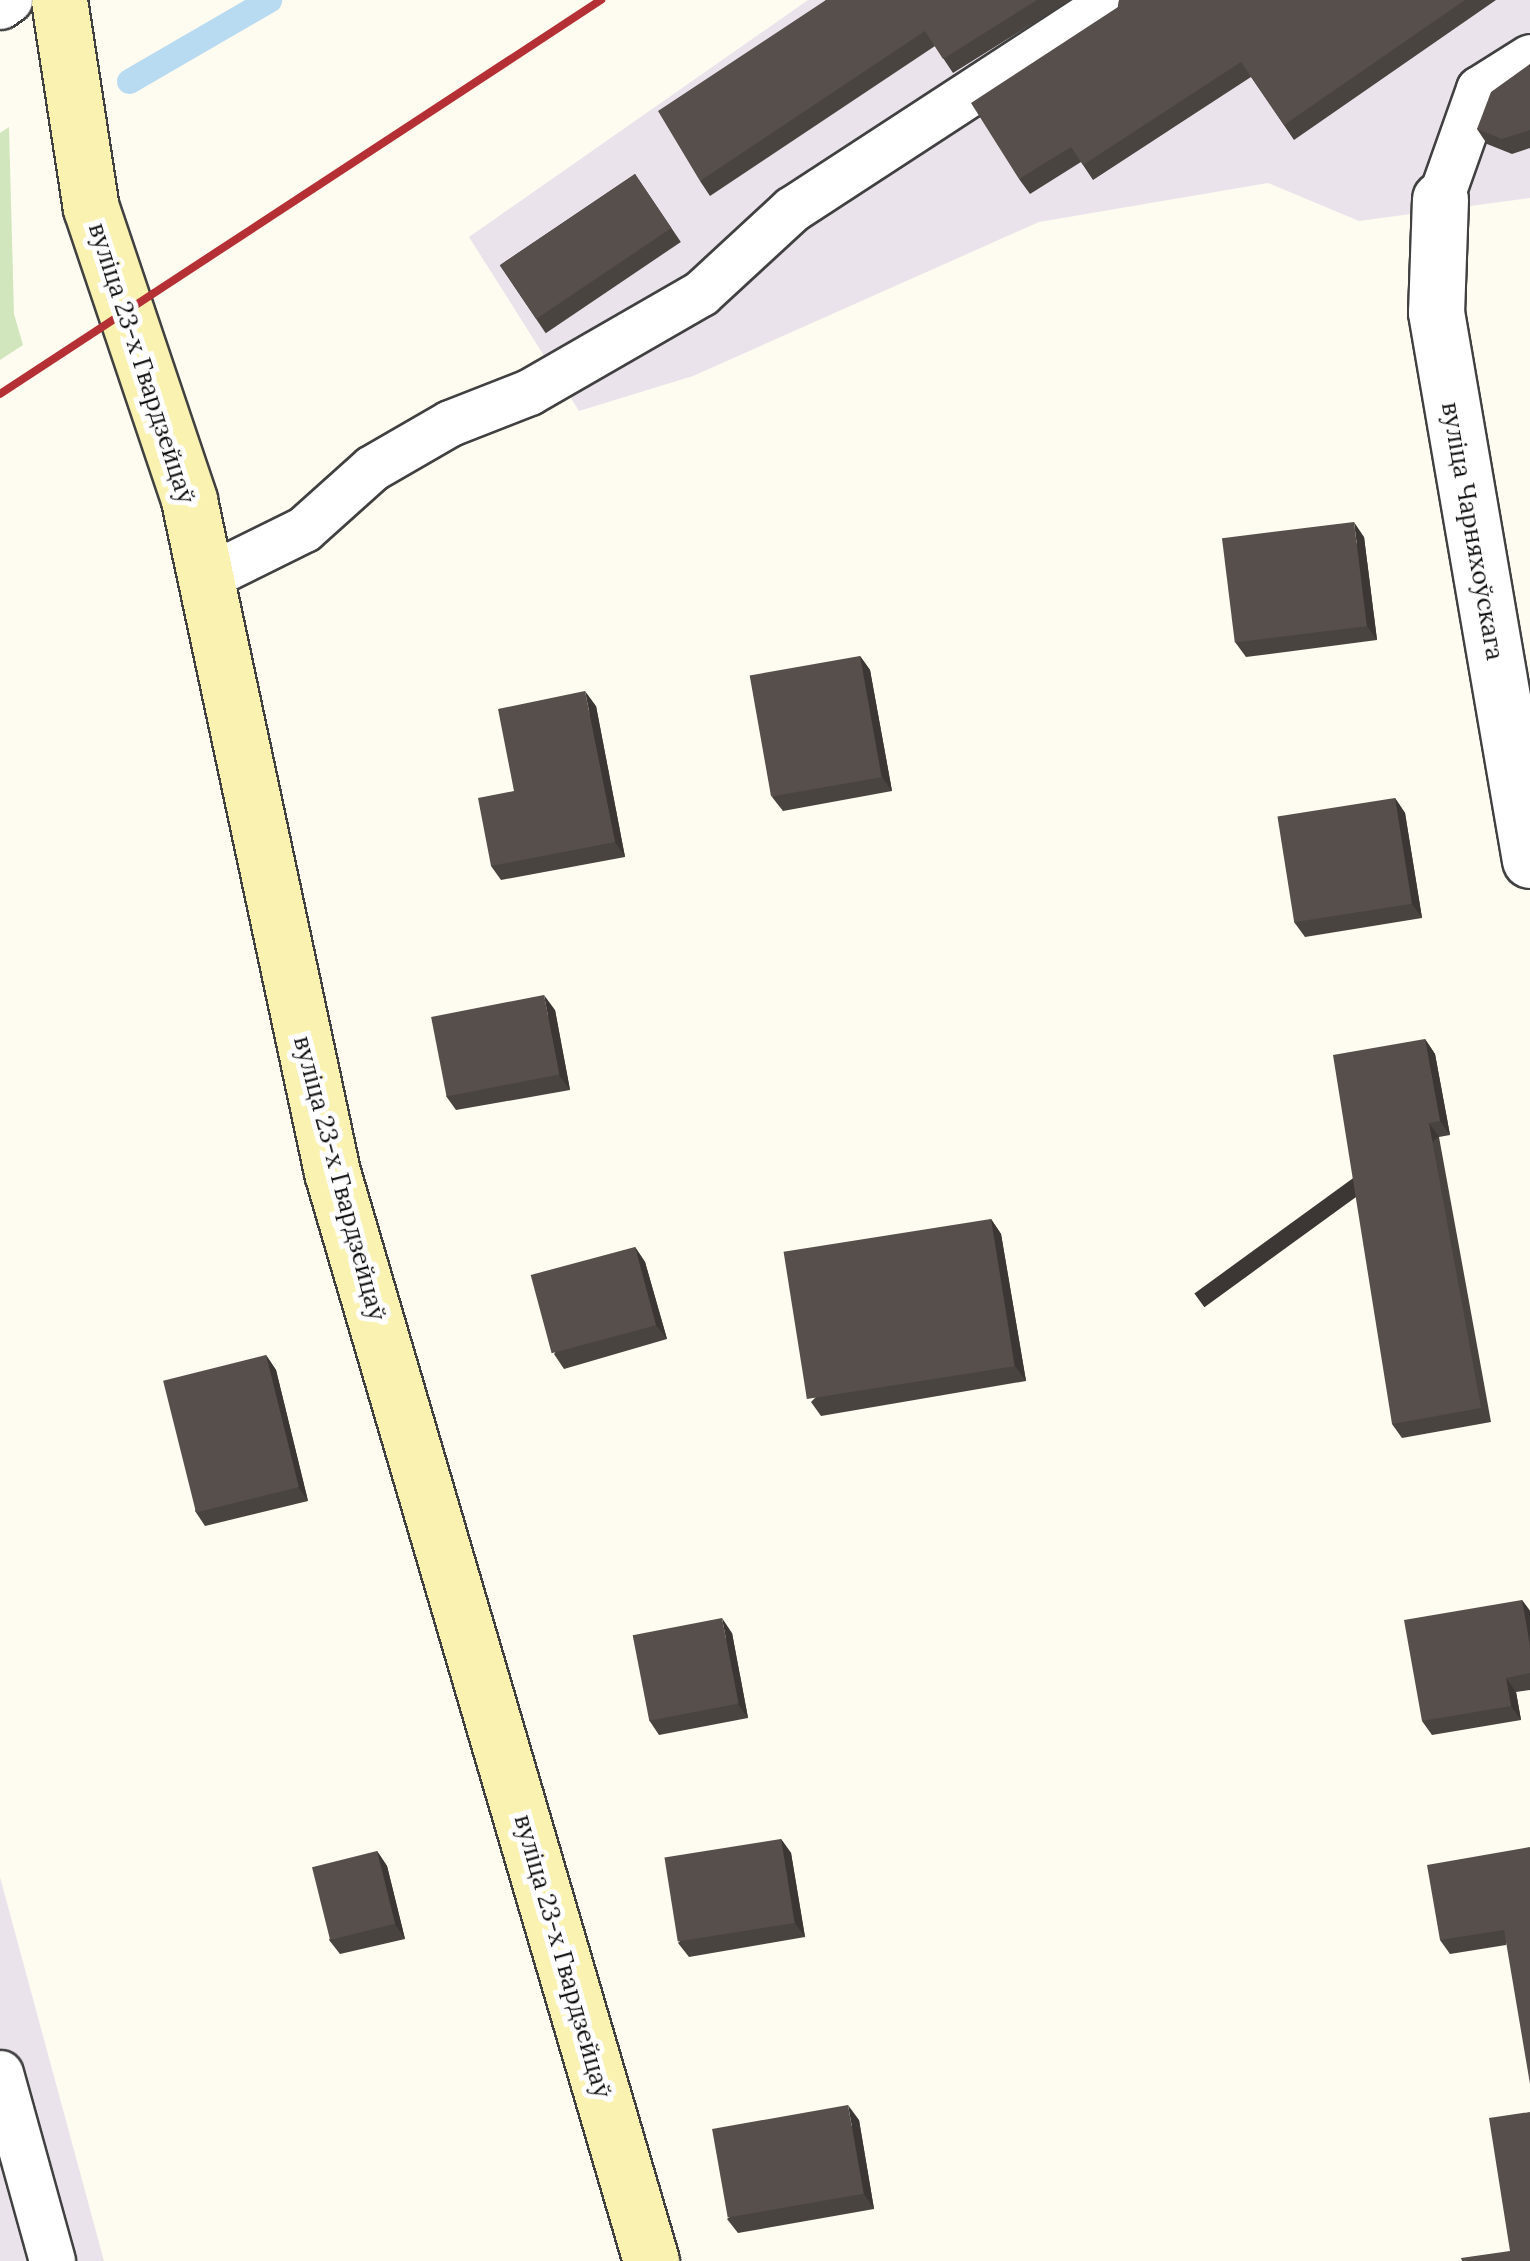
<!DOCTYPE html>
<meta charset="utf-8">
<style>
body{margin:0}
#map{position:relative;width:1530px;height:2261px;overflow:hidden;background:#fefbf0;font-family:Lora,serif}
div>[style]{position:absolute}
.industrial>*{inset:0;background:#ebe3ec}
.green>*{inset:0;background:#d1e6bc}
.stream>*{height:25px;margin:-12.5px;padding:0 12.5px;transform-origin:12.5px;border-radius:12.5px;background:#b8dbf2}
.roads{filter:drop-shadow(2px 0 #414141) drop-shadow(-2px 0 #414141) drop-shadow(0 2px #414141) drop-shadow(0 -2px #414141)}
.lane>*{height:45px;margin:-22.5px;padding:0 22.5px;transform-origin:22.5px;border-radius:22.5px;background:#fff}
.street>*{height:55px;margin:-27.5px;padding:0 27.5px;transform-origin:27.5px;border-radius:27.5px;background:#fff}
.secondary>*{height:55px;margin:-27.5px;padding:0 27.5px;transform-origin:27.5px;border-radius:27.5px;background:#f9f2b0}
.rail>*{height:8px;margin:-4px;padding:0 4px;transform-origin:4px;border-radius:4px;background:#b43034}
.wall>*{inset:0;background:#4a4440;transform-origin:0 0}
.shaded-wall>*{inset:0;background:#3c3734;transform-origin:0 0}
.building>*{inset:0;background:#564f4b;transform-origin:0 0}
span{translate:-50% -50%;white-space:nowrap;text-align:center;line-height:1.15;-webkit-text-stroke:10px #fff;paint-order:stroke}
.street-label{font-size:25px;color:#0e0e0e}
</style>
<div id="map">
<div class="industrial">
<div style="clip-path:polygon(808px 0,1530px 0,1530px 198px,1359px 221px,1268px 183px,1039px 222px,693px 376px,579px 411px,469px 237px)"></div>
<div style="clip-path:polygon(0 1877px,104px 2261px,0 2261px)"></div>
</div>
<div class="green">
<div style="clip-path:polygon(9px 127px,14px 314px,23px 345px,0 360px,0 133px)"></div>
</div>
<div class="stream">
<div style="left:129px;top:81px;width:162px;rotate:-30.1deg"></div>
</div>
<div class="roads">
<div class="lane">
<div style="left:0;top:6px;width:11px;rotate:-34deg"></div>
<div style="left:1440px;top:199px;width:117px;rotate:-70.5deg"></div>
<div style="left:1479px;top:89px;width:60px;rotate:-32.1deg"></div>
<div style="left:207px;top:577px;width:108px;rotate:-26.3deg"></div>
<div style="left:304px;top:529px;width:91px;rotate:-41.9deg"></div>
<div style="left:372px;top:468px;width:90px;rotate:-30deg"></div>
<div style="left:450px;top:423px;width:85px;rotate:-21.4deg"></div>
<div style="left:529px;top:392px;width:198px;rotate:-29.9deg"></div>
<div style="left:701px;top:293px;width:124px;rotate:-42.7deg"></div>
<div style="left:792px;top:209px;width:383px;rotate:-33.1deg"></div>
<div style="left:0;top:2073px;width:195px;rotate:74.5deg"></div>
</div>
<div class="street">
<div style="left:1440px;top:199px;width:113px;rotate:92deg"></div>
<div style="left:1436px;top:312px;width:556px;rotate:80.27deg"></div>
</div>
<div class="secondary">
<div style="left:59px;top:0;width:210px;rotate:81.3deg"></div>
<div style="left:91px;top:208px;width:308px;rotate:71.4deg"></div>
<div style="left:189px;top:500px;width:687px;rotate:77.99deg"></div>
<div style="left:332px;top:1172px;width:1135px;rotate:73.67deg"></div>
</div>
</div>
<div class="rail">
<div style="left:0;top:394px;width:719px;rotate:-33.25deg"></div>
</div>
<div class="wall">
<div style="clip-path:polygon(826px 0,1070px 0,953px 73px,935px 46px,710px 196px,700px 181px)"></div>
<div style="clip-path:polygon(1119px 0,1496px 0,1294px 140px,1251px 77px,1093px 180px,1081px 162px,1030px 194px,1019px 179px,1118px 7px)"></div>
<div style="clip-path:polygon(1530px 64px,1530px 148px,1512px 154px,1487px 144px,1477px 129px)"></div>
<div style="left:635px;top:174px;width:82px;height:163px;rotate:56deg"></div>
<div style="clip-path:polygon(1364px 537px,1377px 640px,1246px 657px,1235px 642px)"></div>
<div style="clip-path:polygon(860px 656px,870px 670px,892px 791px,783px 811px,772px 797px)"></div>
<div style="clip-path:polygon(596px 706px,625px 857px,501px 880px,491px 866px,514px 791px)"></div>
<div style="clip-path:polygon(1395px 798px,1405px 813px,1422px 918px,1305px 937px,1294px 922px)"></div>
<div style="clip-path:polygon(555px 1010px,570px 1090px,456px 1110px,446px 1096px)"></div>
<div style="clip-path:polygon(1425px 1039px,1435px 1054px,1450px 1135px,1439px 1137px,1491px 1422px,1402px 1438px,1392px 1424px)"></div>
<div style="clip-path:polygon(991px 1219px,1001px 1234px,1026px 1381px,821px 1416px,811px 1402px)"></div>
<div style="clip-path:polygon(635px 1247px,645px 1262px,667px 1339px,564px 1369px,554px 1354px)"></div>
<div style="clip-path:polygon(266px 1355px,276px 1370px,308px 1501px,205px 1526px,195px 1511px)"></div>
<div style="clip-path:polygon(1522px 1600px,1530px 1611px,1530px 1690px,1516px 1692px,1521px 1720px,1432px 1735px,1422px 1721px)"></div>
<div style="clip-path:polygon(732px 1633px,748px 1718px,659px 1735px,649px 1720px)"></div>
<div style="clip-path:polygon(781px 1839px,791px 1853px,805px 1937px,689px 1957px,678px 1943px)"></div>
<div style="clip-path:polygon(1530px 1847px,1506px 1945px,1450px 1954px,1440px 1940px)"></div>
<div style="clip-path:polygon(377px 1851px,387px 1866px,405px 1939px,340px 1954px,329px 1940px)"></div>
<div style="clip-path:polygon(859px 2120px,874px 2209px,738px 2233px,727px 2219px)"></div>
</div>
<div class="shaded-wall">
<div style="clip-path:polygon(1354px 522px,1364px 537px,1377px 640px,1367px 626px)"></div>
<div style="clip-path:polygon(860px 656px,870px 670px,892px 791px,882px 777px)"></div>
<div style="clip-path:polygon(585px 691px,596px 706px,625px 857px,615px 842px)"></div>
<div style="clip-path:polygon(1395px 798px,1405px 813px,1422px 918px,1412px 904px)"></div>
<div style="clip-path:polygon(544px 995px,555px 1010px,570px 1090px,559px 1075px)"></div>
<div style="clip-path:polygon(1425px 1039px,1435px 1054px,1450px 1135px,1440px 1121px)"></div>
<div style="left:1429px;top:1123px;width:17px;height:290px;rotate:54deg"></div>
<div style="clip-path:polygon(991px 1219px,1001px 1234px,1026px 1381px,1015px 1366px)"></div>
<div style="clip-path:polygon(635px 1247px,645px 1262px,667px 1339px,656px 1325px)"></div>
<div style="clip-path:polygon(266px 1355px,276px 1370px,308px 1501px,298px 1487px)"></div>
<div style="clip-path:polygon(1522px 1600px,1530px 1611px,1530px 1646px)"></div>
<div style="clip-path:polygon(722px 1618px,732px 1633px,748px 1718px,738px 1704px)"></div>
<div style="clip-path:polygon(1506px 1678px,1516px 1692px,1521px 1720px,1511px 1706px)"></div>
<div style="clip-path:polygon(781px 1839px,791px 1853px,805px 1937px,795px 1923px)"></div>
<div style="clip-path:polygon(377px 1851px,387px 1866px,405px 1939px,395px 1924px)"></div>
<div style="clip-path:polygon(848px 2105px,859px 2120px,874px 2209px,864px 2194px)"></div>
</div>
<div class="building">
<div style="clip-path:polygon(826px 0,1037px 0,943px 59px,925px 31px,700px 181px,658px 111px)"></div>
<div style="clip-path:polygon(1119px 0,1465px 0,1284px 125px,1241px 62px,1083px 165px,1071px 147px,1019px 179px,971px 103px,1118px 7px)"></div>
<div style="clip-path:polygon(1530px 64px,1530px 130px,1502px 139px,1477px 129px,1491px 92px)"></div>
<div style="left:635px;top:174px;width:65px;height:163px;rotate:56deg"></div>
<div style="left:1354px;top:522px;width:105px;height:133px;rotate:83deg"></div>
<div style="left:860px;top:656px;width:123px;height:112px;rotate:80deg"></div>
<div style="clip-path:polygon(585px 691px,615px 842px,491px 866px,478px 798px,514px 791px,498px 709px)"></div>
<div style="left:1395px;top:798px;width:107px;height:119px;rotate:81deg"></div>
<div style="left:544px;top:995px;width:81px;height:115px;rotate:79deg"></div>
<div style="clip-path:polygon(1425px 1039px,1440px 1121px,1429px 1123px,1481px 1408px,1392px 1424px,1333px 1055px)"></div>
<div style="left:991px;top:1219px;width:149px;height:210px;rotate:81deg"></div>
<div style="left:635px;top:1247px;width:81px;height:108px;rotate:75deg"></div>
<div style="left:266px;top:1355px;width:136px;height:106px;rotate:76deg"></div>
<div style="clip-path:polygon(1522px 1600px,1530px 1646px,1530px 1673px,1506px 1678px,1511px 1706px,1422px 1721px,1404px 1620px)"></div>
<div style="left:722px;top:1618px;width:87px;height:91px;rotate:79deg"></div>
<div style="left:781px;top:1839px;width:85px;height:118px;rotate:81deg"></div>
<div style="clip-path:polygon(1530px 1847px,1530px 2084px,1504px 1930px,1440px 1940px,1427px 1865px)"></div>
<div style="left:377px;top:1851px;width:75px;height:67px;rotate:76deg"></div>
<div style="left:848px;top:2105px;width:90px;height:138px;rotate:80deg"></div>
<div style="clip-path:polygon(1530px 2112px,1530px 2261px,1462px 2261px,1461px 2258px,1510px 2251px,1489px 2118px)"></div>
</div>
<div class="street-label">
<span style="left:142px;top:363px;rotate:72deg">вуліца 23-х Гвардзейцаў</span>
<span style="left:1473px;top:531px;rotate:80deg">вуліца Чарняхоўскага</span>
<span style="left:340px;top:1178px;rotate:75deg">вуліца 23-х Гвардзейцаў</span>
<span style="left:563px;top:1956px;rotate:74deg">вуліца 23-х Гвардзейцаў</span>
</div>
</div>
